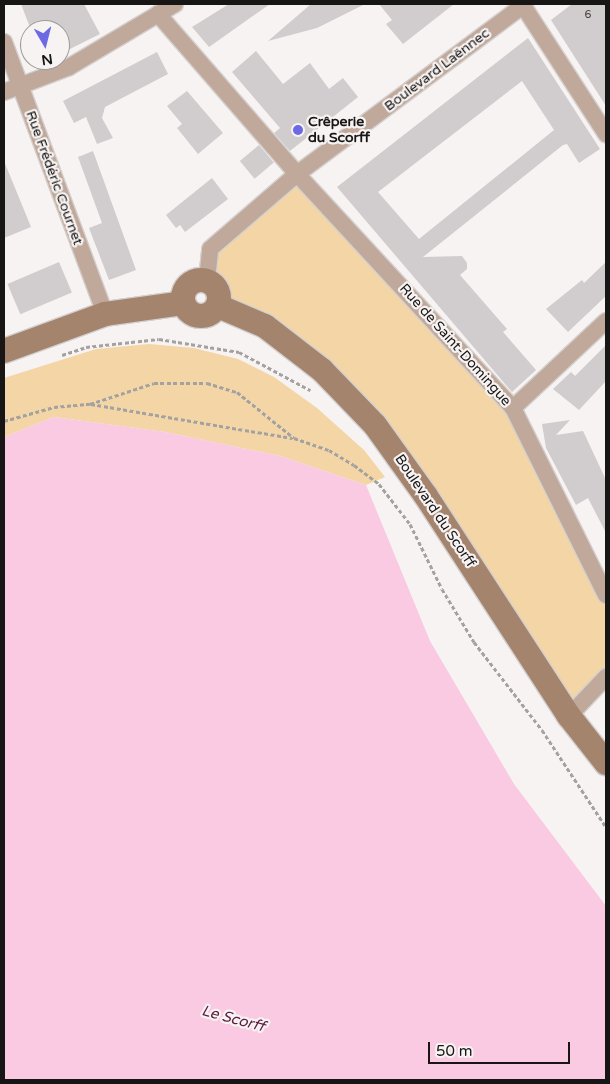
<!DOCTYPE html>
<meta charset="utf-8">
<style>
body{margin:0}
#map{position:relative;width:610px;height:1084px;overflow:hidden;background:#f7f3f2;font-family:"Varela Round",sans-serif}
div>[style]{position:absolute}
.green>*{inset:0;background:#f4d5a6}
.water>*{inset:0;background:#f9cae1}
.building>*{inset:0;background:#d1cccd;transform-origin:0 0}
.path>*{height:3px;margin-top:-1.5px;transform-origin:0;background:repeating-linear-gradient(90deg,#a4a2a1 0 4px,transparent 0 6.5px)}
.roads{filter:drop-shadow(1px 0 #d3d0cf) drop-shadow(-1px 0 #d3d0cf) drop-shadow(0 1px #d3d0cf) drop-shadow(0 -1px #d3d0cf)}
.street>*{height:16px;margin:-8px;padding:0 8px;transform-origin:8px;border-radius:8px;background:#c0a99a}
.secondary>*{height:24px;margin:-12px;padding:0 12px;transform-origin:12px;border-radius:12px;background:#a5846e}
.secondary>.ring{margin:-12px;padding:0;box-sizing:content-box;background:none;border:24px solid #a5846e;border-radius:50%}
.dots>*{width:14px;height:14px;translate:-50% -50%;box-sizing:border-box;border:2px solid #f7f3f2;border-radius:50%}
span{translate:-50% -50%;white-space:nowrap;text-align:center;line-height:1.15;-webkit-text-stroke:4.5px #f7f3f2;paint-order:stroke}
.number-label{font-size:11px;color:#464443}
.number-label span{-webkit-text-stroke-width:0}
.street-label{font-size:14px;color:#171615}
.poi-label{font-size:14px;color:#171615;font-weight:700}
.left{translate:0 -50%;text-align:left}
.water-label{font-size:15px;color:#5d1b42;font-style:italic}
.frame{position:absolute;inset:0;border:5px solid #171615;pointer-events:none}
.north{position:absolute;left:20px;top:20px;width:50px;height:50px;box-sizing:border-box;background:#f7f3f2;border:1px solid #9d9b9a;border-radius:50%;rotate:172deg;font-size:14px;font-weight:700;line-height:20px;text-align:center;color:#171615}
.north::after{content:'';display:block;margin:auto;width:18px;height:22px;background:#6b69e3;clip-path:polygon(50% 0,100% 100%,50% 72%,0 100%)}
.scale{position:absolute;left:428px;top:1042px;width:142px;height:22px;box-sizing:border-box;border:2px solid #171615;border-top:0;padding-left:6px;font-size:15px;line-height:18px;white-space:nowrap;color:#171615;-webkit-text-stroke:4px #f7f3f2;paint-order:stroke}
</style>
<div id="map">
<div class="green">
<div style="clip-path:polygon(297px 174px,513px 408px,606px 595px,606px 677px,569px 716px,375px 425px,220px 299px,219px 291px,207px 280px,210px 249px)"></div>
<div style="clip-path:polygon(149px 344px,194px 348px,238px 359px,274px 377px,317px 408px,364px 450px,385px 477px,366px 485px,280px 456px,165px 432px,54px 417px,4px 437px,4px 378px,96px 349px)"></div>
</div>
<div class="water">
<div style="clip-path:polygon(54px 417px,165px 432px,280px 456px,366px 485px,430px 641px,514px 784px,606px 906px,606px 1080px,4px 1080px,4px 437px)"></div>
</div>
<div class="building">
<div style="clip-path:polygon(21px 4px,84px 4px,100px 34px,60px 54px,60px 30px,31px 30px)"></div>
<div style="clip-path:polygon(229px 4px,270px 4px,209px 47px,192px 27px)"></div>
<div style="clip-path:polygon(311px 4px,365px 4px,317px 28px,268px 41px)"></div>
<div style="clip-path:polygon(379px 4px,454px 4px,403px 44px,386px 24px,392px 20px)"></div>
<div style="clip-path:polygon(572px 4px,606px 4px,606px 106px,551px 20px)"></div>
<div style="clip-path:polygon(evenodd,528px 38px,600px 149px,579px 163px,567px 144px,563px 145px,423px 257px,462px 256px,467px 263px,467px 269px,460px 275px,507px 329px,503px 332px,536px 370px,512px 392px,337px 187px,528px 38px,522px 81px,554px 130px,419px 239px,378px 192px,522px 81px)"></div>
<div style="clip-path:polygon(256px 51px,283px 84px,310px 63px,329px 89px,343px 78px,358px 97px,290px 151px,274px 133px,280px 128px,232px 72px)"></div>
<div style="clip-path:polygon(157px 52px,168px 74px,105px 107px,102px 118px,113px 138px,97px 144px,86px 117px,74px 123px,63px 101px)"></div>
<div style="clip-path:polygon(187px 91px,223px 133px,198px 154px,177px 128px,182px 124px,167px 106px)"></div>
<div style="left:259px;top:145px;width:23px;height:25px;rotate:50deg"></div>
<div style="clip-path:polygon(93px 151px,136px 270px,109px 280px,89px 228px,102px 223px,78px 157px)"></div>
<div style="clip-path:polygon(4px 161px,31px 227px,4px 238px)"></div>
<div style="clip-path:polygon(212px 178px,228px 199px,185px 232px,180px 225px,176px 228px,166px 215px)"></div>
<div style="left:59px;top:262px;width:33px;height:56px;rotate:67deg"></div>
<div style="clip-path:polygon(606px 262px,606px 296px,568px 332px,546px 309px,582px 280px,584px 283px)"></div>
<div style="clip-path:polygon(606px 345px,606px 381px,579px 410px,553px 389px,571px 372px,575px 376px)"></div>
<div style="clip-path:polygon(570px 420px,556px 435px,583px 431px,606px 480px,606px 533px,588px 498px,576px 505px,546px 448px,542px 424px)"></div>
</div>
<div class="path">
<div style="left:62px;top:355px;width:25px;rotate:-18deg"></div>
<div style="left:86px;top:347px;width:73px;rotate:-6.3deg"></div>
<div style="left:159px;top:339px;width:81px;rotate:9.2deg"></div>
<div style="left:239px;top:352px;width:81px;rotate:28.2deg"></div>
<div style="left:91px;top:404px;width:204px;rotate:9.6deg"></div>
<div style="left:4px;top:421px;width:52px;rotate:-15.6deg"></div>
<div style="left:54px;top:407px;width:36px;rotate:-5deg"></div>
<div style="left:90px;top:404px;width:67px;rotate:-18.2deg"></div>
<div style="left:154px;top:383px;width:53px"></div>
<div style="left:207px;top:383px;width:31px;rotate:17deg"></div>
<div style="left:237px;top:392px;width:73px;rotate:38.9deg"></div>
<div style="left:294px;top:438px;width:37px;rotate:19deg"></div>
<div style="left:329px;top:450px;width:29px;rotate:31deg"></div>
<div style="left:354px;top:465px;width:31px;rotate:37deg"></div>
<div style="left:379px;top:484px;width:51px;rotate:52.2deg"></div>
<div style="left:410px;top:524px;width:72px;rotate:63.8deg"></div>
<div style="left:442px;top:589px;width:62px;rotate:58.9deg"></div>
<div style="left:474px;top:642px;width:111px;rotate:52.3deg"></div>
<div style="left:542px;top:730px;width:116px;rotate:56.6deg"></div>
</div>
<div class="roads">
<div class="street">
<div style="left:522px;top:4px;width:155px;rotate:57.1deg"></div>
<div style="left:158px;top:14px;width:212px;rotate:49deg"></div>
<div style="left:297px;top:174px;width:318px;rotate:47.3deg"></div>
<div style="left:513px;top:408px;width:209px;rotate:63.6deg"></div>
<div style="left:4px;top:42px;width:290px;rotate:69.6deg"></div>
<div style="left:4px;top:92px;width:70px;rotate:-21deg"></div>
<div style="left:69px;top:67px;width:123px;rotate:-30.7deg"></div>
<div style="left:207px;top:280px;width:31px;rotate:-84deg"></div>
<div style="left:210px;top:249px;width:115px;rotate:-40.8deg"></div>
<div style="left:297px;top:174px;width:284px;rotate:-36.7deg"></div>
<div style="left:513px;top:408px;width:127px;rotate:-43.1deg"></div>
<div style="left:569px;top:716px;width:54px;rotate:-46.5deg"></div>
</div>
<div class="secondary">
<div class="ring" style="left:183px;top:280px;width:12px;height:12px"></div>
<div style="left:218px;top:306px;width:51px;rotate:23.1deg"></div>
<div style="left:265px;top:326px;width:72px;rotate:37.7deg"></div>
<div style="left:322px;top:370px;width:76px;rotate:46.1deg"></div>
<div style="left:375px;top:425px;width:87px;rotate:54.3deg"></div>
<div style="left:426px;top:496px;width:262px;rotate:57deg"></div>
<div style="left:569px;top:716px;width:60px;rotate:51.8deg"></div>
<div style="left:4px;top:351px;width:108px;rotate:-20.1deg"></div>
<div style="left:105px;top:314px;width:79px;rotate:-8deg"></div>
</div>
</div>
<div class="dots">
<div style="left:298px;top:130px;background:#6b69e3"></div>
</div>
<div class="number-label">
<span style="left:588px;top:15px">6</span>
</div>
<div class="street-label">
<span style="left:437px;top:70px;rotate:-37deg">Boulevard Laënnec</span>
<span style="left:54px;top:178px;rotate:70deg">Rue Frédéric Cournet</span>
<span style="left:455px;top:345px;rotate:48deg">Rue de Saint-Domingue</span>
<span style="left:435px;top:511px;rotate:56deg">Boulevard du Scorff</span>
</div>
<div class="poi-label">
<span class="left" style="left:308px;top:130px">Crêperie<br>du Scorff</span>
</div>
<div class="water-label">
<span style="left:233px;top:1019px;rotate:15deg">Le Scorff</span>
</div>
<div class="frame"></div>
<div class="north">N</div>
<div class="scale">50 m</div>
</div>
